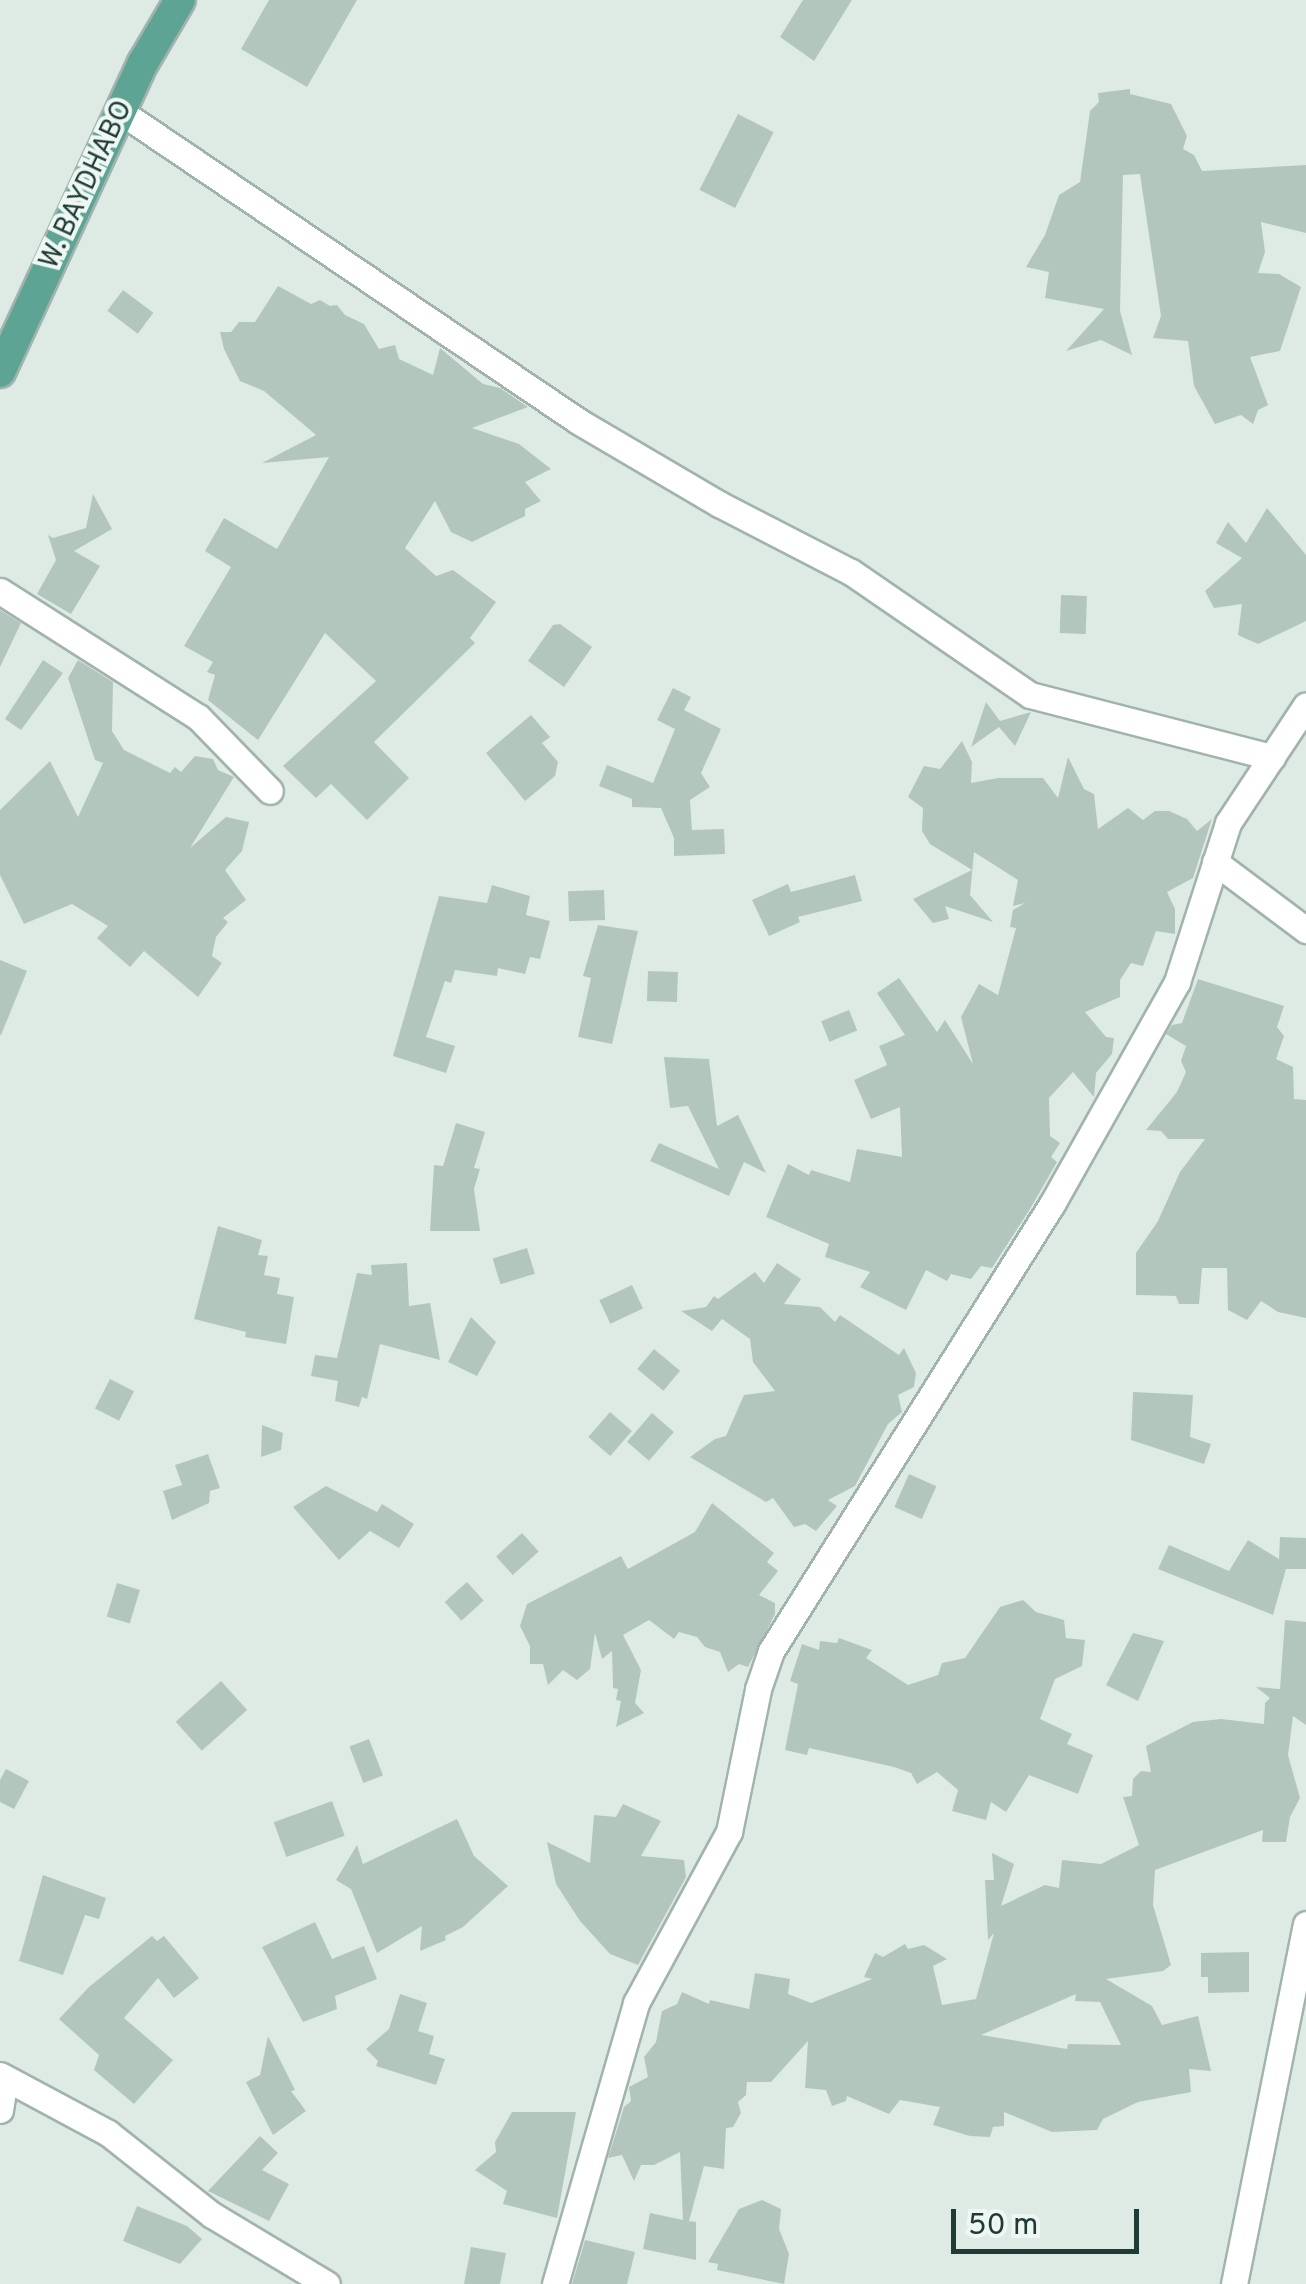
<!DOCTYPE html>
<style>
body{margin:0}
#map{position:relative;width:1306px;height:2284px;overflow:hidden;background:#deebe5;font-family:Overpass,sans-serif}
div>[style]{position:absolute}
.building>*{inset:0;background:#b3c6be;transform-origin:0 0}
.roads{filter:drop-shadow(2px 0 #a1b3ad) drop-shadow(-2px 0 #a1b3ad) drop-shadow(0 2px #a1b3ad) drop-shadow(0 -2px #a1b3ad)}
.street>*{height:25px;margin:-12.5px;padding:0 12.5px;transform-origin:12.5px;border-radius:12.5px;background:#fff}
.primary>*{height:30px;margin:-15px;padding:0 15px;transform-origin:15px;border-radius:15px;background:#5ea495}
span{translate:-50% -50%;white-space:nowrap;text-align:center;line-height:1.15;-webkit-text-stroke:8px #eef7f3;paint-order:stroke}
.street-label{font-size:28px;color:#1e3b35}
.scale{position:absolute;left:951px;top:2209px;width:188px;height:45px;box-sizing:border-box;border:5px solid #1e3b35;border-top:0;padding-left:12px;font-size:30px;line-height:35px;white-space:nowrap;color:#1e3b35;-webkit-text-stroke:8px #eef7f3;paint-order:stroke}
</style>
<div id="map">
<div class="building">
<div style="clip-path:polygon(269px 0,357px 0,307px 87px,241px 49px)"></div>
<div style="clip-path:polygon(803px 0,852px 0,814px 61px,780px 37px)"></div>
<div style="clip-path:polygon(1130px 89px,1130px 94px,1171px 104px,1187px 136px,1183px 149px,1194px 155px,1202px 171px,1306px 165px,1306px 233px,1261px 222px,1265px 252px,1258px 273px,1279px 274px,1301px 287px,1280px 351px,1250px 357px,1268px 405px,1258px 410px,1253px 424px,1241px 415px,1215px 424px,1194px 386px,1188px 341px,1153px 338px,1161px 316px,1140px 174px,1123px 175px,1120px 311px,1132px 355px,1101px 340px,1066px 351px,1104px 309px,1045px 298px,1049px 272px,1026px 267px,1045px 235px,1059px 195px,1080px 182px,1090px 111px,1099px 102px,1098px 93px)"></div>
<div style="left:738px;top:114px;width:40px;height:85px;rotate:27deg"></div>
<div style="clip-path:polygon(278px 286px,311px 304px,320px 300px,330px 306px,337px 305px,345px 315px,364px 324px,379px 349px,395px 345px,399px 359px,433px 375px,440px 348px,483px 384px,500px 388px,528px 407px,472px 428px,519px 444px,551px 469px,525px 482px,541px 501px,525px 509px,525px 516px,472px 542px,451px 532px,435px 501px,405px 548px,436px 576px,453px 570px,496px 602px,470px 638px,475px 643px,374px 742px,409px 778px,367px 820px,331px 784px,316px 798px,283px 766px,376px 681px,325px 633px,258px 740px,208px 700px,215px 675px,207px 672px,213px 662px,184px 646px,231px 567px,205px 551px,224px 518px,277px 549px,329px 457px,262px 463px,316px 435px,264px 391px,240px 381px,224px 349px,220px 332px,231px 332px,239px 322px,255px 322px)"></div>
<div style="left:123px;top:290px;width:38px;height:26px;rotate:37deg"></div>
<div style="clip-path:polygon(93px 494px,112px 529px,74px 551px,100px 566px,71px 614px,37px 594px,56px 560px,48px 535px,53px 538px,86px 528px)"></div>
<div style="clip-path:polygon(1267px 508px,1306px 555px,1306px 621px,1258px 644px,1238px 635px,1242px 604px,1214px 608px,1205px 591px,1242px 558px,1216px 543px,1228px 522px,1246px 543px)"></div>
<div style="left:1061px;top:595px;width:26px;height:38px;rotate:2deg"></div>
<div style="clip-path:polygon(0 610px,21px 623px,0 667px)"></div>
<div style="clip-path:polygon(560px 624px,592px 647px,564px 687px,528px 661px,553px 625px)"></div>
<div style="clip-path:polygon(43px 660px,63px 673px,21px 730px,5px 719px)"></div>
<div style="clip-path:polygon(78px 660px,113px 682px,112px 731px,124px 750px,170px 773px,175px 767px,181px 772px,195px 756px,213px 759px,218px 770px,234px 777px,190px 848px,226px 817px,249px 822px,242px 851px,225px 870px,246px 900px,223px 918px,228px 922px,216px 937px,212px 956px,222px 963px,198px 997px,144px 951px,130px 967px,97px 938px,108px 926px,72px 904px,24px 924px,0 875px,0 810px,50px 761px,78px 817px,103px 763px,95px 760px,68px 678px)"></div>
<div style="clip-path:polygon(673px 688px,691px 697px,684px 710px,721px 729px,701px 773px,710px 787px,690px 800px,692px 830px,724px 829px,725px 854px,674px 856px,674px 838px,661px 808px,632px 807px,632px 799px,599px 786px,607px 765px,653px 783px,675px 729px,657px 720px)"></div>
<div style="clip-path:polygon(986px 702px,1000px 721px,1031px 712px,1015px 746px,999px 727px,971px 747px)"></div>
<div style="clip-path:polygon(531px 715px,550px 737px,542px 743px,558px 762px,555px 776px,525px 801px,486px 753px)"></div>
<div style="clip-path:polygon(962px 741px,972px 762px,971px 783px,998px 778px,1043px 778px,1058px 798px,1068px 757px,1084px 789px,1094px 794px,1098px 829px,1128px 808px,1143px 820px,1155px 811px,1169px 811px,1187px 819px,1197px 831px,1212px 819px,1193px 878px,1167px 892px,1175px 909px,1175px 934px,1156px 931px,1143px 966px,1131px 963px,1120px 980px,1120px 997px,1085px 1012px,1106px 1037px,1114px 1038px,1112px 1054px,1096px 1073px,1094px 1097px,1073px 1072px,1049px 1098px,1050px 1136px,1060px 1143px,1051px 1157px,1057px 1162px,1030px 1209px,992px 1268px,981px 1266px,971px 1279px,951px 1274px,947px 1281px,926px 1270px,906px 1310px,860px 1287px,870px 1272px,825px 1257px,829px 1244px,766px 1217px,788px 1164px,809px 1175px,811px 1170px,850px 1182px,857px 1149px,902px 1157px,900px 1107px,871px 1119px,854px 1080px,887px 1065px,879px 1046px,905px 1035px,877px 993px,899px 978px,937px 1032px,945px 1020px,973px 1064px,961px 1017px,979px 984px,998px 995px,1016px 928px,1010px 927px,1013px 910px,1025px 903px,1013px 906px,1018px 880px,974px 852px,970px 895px,993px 922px,945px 906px,949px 919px,933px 923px,913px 899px,972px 870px,930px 844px,922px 831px,923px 808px,908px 797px,924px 766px,940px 769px)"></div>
<div style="clip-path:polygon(855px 875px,862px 901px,798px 917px,800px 922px,769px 936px,752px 900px,788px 884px,791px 892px)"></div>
<div style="clip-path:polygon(492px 885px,530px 896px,526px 915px,550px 921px,540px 959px,530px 957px,525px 974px,498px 968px,497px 976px,455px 970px,451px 983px,445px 981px,426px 1037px,455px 1046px,446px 1073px,393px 1056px,439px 896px,487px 903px)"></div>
<div style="left:604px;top:890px;width:30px;height:36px;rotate:88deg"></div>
<div style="clip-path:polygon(598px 925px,638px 931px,612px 1044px,578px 1037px,591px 978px,583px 976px)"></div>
<div style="clip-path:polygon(0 960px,27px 971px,1px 1035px,0 1035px)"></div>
<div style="left:648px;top:971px;width:30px;height:30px;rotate:2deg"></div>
<div style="clip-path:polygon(1198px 979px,1284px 1006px,1277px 1027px,1284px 1036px,1276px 1059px,1293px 1067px,1294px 1099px,1306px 1100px,1306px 1318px,1278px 1312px,1261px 1301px,1247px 1320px,1228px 1310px,1227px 1268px,1202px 1268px,1199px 1304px,1179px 1304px,1176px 1296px,1136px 1295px,1136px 1253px,1158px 1221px,1180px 1172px,1205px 1139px,1168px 1139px,1161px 1131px,1146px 1130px,1177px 1092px,1186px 1072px,1181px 1061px,1186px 1046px,1166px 1034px,1172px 1025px,1182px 1023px)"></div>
<div style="left:849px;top:1010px;width:22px;height:30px;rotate:68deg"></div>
<div style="clip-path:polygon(664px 1057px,709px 1059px,717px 1126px,738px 1115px,766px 1173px,744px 1162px,729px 1196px,650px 1161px,659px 1143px,719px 1169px,688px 1106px,670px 1108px)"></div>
<div style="clip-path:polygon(456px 1123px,485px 1132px,474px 1168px,480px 1169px,474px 1189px,480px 1231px,430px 1231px,434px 1165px,443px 1166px)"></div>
<div style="clip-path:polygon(218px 1226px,262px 1240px,258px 1255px,268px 1256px,264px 1275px,280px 1278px,277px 1294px,294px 1297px,286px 1344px,245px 1337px,246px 1332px,194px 1319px)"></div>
<div style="left:527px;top:1248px;width:27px;height:36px;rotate:73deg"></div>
<div style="clip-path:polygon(407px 1263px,409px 1306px,430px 1303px,440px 1360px,380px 1344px,367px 1399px,362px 1397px,359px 1407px,335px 1401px,338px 1381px,311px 1376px,315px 1355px,337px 1358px,357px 1273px,372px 1275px,371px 1265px)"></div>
<div style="clip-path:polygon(777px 1263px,801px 1279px,784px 1304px,820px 1307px,835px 1322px,840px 1315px,899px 1355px,904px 1348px,916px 1373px,914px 1387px,898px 1395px,902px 1412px,888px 1424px,855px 1486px,828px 1500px,837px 1506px,816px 1531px,805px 1524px,794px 1527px,773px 1498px,766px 1502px,690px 1457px,715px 1439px,726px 1436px,744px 1395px,775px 1391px,753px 1362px,750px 1339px,722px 1319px,712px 1331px,681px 1311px,706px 1307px,714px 1296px,718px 1299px,755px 1272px,764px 1283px)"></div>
<div style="left:632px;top:1285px;width:26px;height:36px;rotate:65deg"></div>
<div style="clip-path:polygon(471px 1317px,496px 1342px,477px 1376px,448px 1362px)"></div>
<div style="left:654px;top:1349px;width:34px;height:26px;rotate:40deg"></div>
<div style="left:110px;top:1379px;width:27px;height:33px;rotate:27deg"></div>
<div style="clip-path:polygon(1133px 1392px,1193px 1395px,1190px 1437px,1211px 1444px,1204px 1464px,1131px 1440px)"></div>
<div style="left:610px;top:1412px;width:29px;height:33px;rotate:41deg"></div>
<div style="left:652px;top:1413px;width:29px;height:38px;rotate:41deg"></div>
<div style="clip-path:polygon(262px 1425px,283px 1433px,281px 1450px,261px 1457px)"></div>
<div style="clip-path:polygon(208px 1454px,220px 1488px,210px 1491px,209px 1503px,172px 1520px,163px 1491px,182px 1485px,175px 1465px)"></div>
<div style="left:909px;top:1474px;width:30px;height:36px;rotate:24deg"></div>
<div style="clip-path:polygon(326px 1486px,377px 1512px,382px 1504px,414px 1524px,399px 1548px,370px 1531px,339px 1560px,293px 1507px)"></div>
<div style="clip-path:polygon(712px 1503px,774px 1553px,767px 1562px,778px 1571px,759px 1595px,775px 1603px,775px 1614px,748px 1667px,739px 1664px,728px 1672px,720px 1652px,705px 1647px,697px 1637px,679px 1632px,674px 1639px,649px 1620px,623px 1635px,641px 1670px,635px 1703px,644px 1713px,616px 1727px,621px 1701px,616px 1700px,618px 1689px,613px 1688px,612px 1651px,602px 1659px,595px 1633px,590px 1669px,577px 1680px,563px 1670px,548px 1685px,543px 1664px,530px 1664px,530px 1646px,520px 1626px,527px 1604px,621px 1556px,628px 1569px,695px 1532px)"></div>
<div style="left:522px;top:1533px;width:25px;height:35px;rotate:48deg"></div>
<div style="clip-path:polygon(1280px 1537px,1306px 1538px,1306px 1569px,1286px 1569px,1273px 1615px,1158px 1569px,1169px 1545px,1229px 1571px,1248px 1540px,1279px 1559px)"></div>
<div style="left:467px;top:1582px;width:25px;height:30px;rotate:48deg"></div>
<div style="left:117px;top:1583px;width:24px;height:35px;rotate:17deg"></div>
<div style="clip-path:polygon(1023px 1600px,1036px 1612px,1064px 1620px,1066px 1638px,1085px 1640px,1082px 1666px,1055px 1679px,1040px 1719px,1072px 1734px,1067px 1744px,1093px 1755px,1078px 1794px,1029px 1775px,1006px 1812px,991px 1802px,986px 1820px,952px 1811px,958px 1790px,937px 1772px,917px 1784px,911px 1773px,894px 1767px,809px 1748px,807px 1755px,785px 1750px,798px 1684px,790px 1681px,802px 1644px,819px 1650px,820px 1641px,837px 1643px,839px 1638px,872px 1650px,866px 1658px,908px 1685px,938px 1675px,942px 1663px,965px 1658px,1000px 1607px)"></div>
<div style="clip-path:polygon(evenodd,1285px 1620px,1306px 1622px,1306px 1725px,1293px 1716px,1288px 1755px,1300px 1798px,1290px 1817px,1286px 1842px,1262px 1842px,1263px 1830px,1155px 1870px,1153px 1905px,1171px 1965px,1163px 1971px,1106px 1979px,1152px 2006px,1162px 2025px,1198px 2016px,1211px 2071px,1189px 2069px,1191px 2092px,1138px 2102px,1103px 2119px,1097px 2130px,1052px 2132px,1004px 2112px,1004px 2126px,993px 2127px,990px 2137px,970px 2136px,933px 2125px,940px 2107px,900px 2100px,889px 2114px,847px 2096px,846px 2101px,832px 2106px,826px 2090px,805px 2088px,808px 2041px,771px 2082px,747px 2082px,746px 2095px,738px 2102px,741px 2113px,733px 2127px,726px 2128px,724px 2169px,704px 2166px,689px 2221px,696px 2222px,696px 2260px,643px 2249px,650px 2213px,683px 2220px,680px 2152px,654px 2165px,641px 2165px,634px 2181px,622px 2155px,608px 2158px,624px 2107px,631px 2101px,629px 2087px,648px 2077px,644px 2057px,656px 2042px,662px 2011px,677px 2004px,682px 1992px,709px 2004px,710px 2000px,749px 2009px,755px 1973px,790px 1979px,788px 1994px,811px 2003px,872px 1979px,864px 1977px,875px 1953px,883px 1957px,905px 1944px,908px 1949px,924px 1945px,947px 1959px,933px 1966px,942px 2005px,976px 1999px,994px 1933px,988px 1940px,985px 1880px,994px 1880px,992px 1853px,1014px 1864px,1001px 1906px,1045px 1885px,1059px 1888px,1062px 1860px,1101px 1864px,1139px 1845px,1123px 1797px,1132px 1796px,1133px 1779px,1141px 1771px,1151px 1772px,1146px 1746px,1193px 1722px,1221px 1719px,1264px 1724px,1265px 1703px,1270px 1698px,1256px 1687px,1280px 1689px,1285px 1620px,1076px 1994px,1075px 2001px,1100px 2002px,1121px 2045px,1068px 2044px,1067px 2049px,981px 2035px,1076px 1994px)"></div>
<div style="clip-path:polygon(1133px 1633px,1164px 1641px,1138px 1701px,1106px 1685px)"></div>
<div style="left:221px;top:1681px;width:39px;height:61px;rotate:48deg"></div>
<div style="left:369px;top:1739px;width:39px;height:21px;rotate:69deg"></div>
<div style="clip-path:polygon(6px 1769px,29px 1781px,14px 1809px,0 1802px,0 1780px)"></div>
<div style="left:332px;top:1801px;width:37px;height:62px;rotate:70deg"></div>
<div style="clip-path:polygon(623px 1804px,661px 1821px,641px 1856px,684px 1860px,686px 1877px,638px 1965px,610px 1954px,580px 1921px,556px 1884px,547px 1842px,590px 1863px,594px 1815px,616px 1817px)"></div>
<div style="clip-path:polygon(457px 1819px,474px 1856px,508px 1886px,463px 1927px,445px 1936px,446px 1940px,420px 1951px,422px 1926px,377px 1953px,351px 1889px,336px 1880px,357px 1845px,363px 1864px)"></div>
<div style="clip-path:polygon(43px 1875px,106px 1898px,99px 1919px,85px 1915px,63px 1975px,19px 1961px)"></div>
<div style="clip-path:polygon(315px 1922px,332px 1959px,364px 1946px,377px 1979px,335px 1996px,337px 2009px,303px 2022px,262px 1947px)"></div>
<div style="clip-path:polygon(152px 1936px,157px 1941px,164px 1936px,199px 1978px,174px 1998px,158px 1978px,124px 2018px,173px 2060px,134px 2104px,94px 2070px,99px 2055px,59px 2019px,89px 1987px)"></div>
<div style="clip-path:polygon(1249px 1952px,1249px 1992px,1208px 1993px,1208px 1977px,1201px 1977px,1201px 1953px)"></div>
<div style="clip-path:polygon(400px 1994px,427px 2003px,418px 2031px,434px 2036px,429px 2054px,445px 2059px,436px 2085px,376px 2066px,378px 2061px,366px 2049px,389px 2029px)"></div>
<div style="clip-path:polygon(268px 2036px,295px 2090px,291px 2091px,306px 2111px,273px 2135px,246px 2082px,260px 2075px)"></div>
<div style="clip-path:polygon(512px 2112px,576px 2112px,557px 2218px,503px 2204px,507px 2191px,475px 2170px,496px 2152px,495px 2142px)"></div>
<div style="clip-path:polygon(260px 2136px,278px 2153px,262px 2170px,289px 2184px,269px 2221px,208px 2191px)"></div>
<div style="clip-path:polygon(762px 2200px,781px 2209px,779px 2229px,789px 2254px,784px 2284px,717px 2270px,718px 2264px,708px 2262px,739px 2209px)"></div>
<div style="clip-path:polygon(137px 2206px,187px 2226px,202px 2239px,180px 2264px,123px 2241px)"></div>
<div style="clip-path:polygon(585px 2240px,635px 2252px,627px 2284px,572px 2284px)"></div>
<div style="clip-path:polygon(471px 2247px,506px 2253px,500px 2284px,464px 2284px)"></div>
</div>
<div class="roads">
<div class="street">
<div style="left:121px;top:112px;width:552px;rotate:34.06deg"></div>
<div style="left:578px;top:421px;width:164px;rotate:30.5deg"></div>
<div style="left:719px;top:504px;width:148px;rotate:27.3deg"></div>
<div style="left:851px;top:572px;width:217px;rotate:34.5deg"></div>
<div style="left:1030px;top:695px;width:250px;rotate:14.4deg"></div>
<div style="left:0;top:591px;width:235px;rotate:32.5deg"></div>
<div style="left:198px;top:717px;width:103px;rotate:45.8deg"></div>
<div style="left:1215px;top:862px;width:114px;rotate:36.8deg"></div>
<div style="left:0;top:2075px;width:123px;rotate:28.2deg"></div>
<div style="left:108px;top:2133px;width:132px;rotate:38.3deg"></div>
<div style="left:212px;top:2215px;width:134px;rotate:31deg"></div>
<div style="left:0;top:2110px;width:32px;rotate:-81deg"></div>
<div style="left:555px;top:2284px;width:292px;rotate:-73.9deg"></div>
<div style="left:636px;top:2003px;width:195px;rotate:-61.5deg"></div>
<div style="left:729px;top:1832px;width:146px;rotate:-78.5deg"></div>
<div style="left:758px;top:1689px;width:40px;rotate:-71.1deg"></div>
<div style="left:771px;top:1651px;width:528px;rotate:-57.85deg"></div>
<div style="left:1052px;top:1204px;width:255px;rotate:-60.6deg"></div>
<div style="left:1177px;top:982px;width:167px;rotate:-72.2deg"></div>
<div style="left:1228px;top:823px;width:141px;rotate:-56.5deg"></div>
<div style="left:1234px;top:2284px;width:367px;rotate:-78.7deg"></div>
</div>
<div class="primary">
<div style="left:0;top:372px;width:340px;rotate:-65.2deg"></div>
<div style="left:143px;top:63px;width:73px;rotate:-59.6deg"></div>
</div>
</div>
<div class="street-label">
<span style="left:87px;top:185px;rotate:-65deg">W. BAYDHABO</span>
</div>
<div class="scale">50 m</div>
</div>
